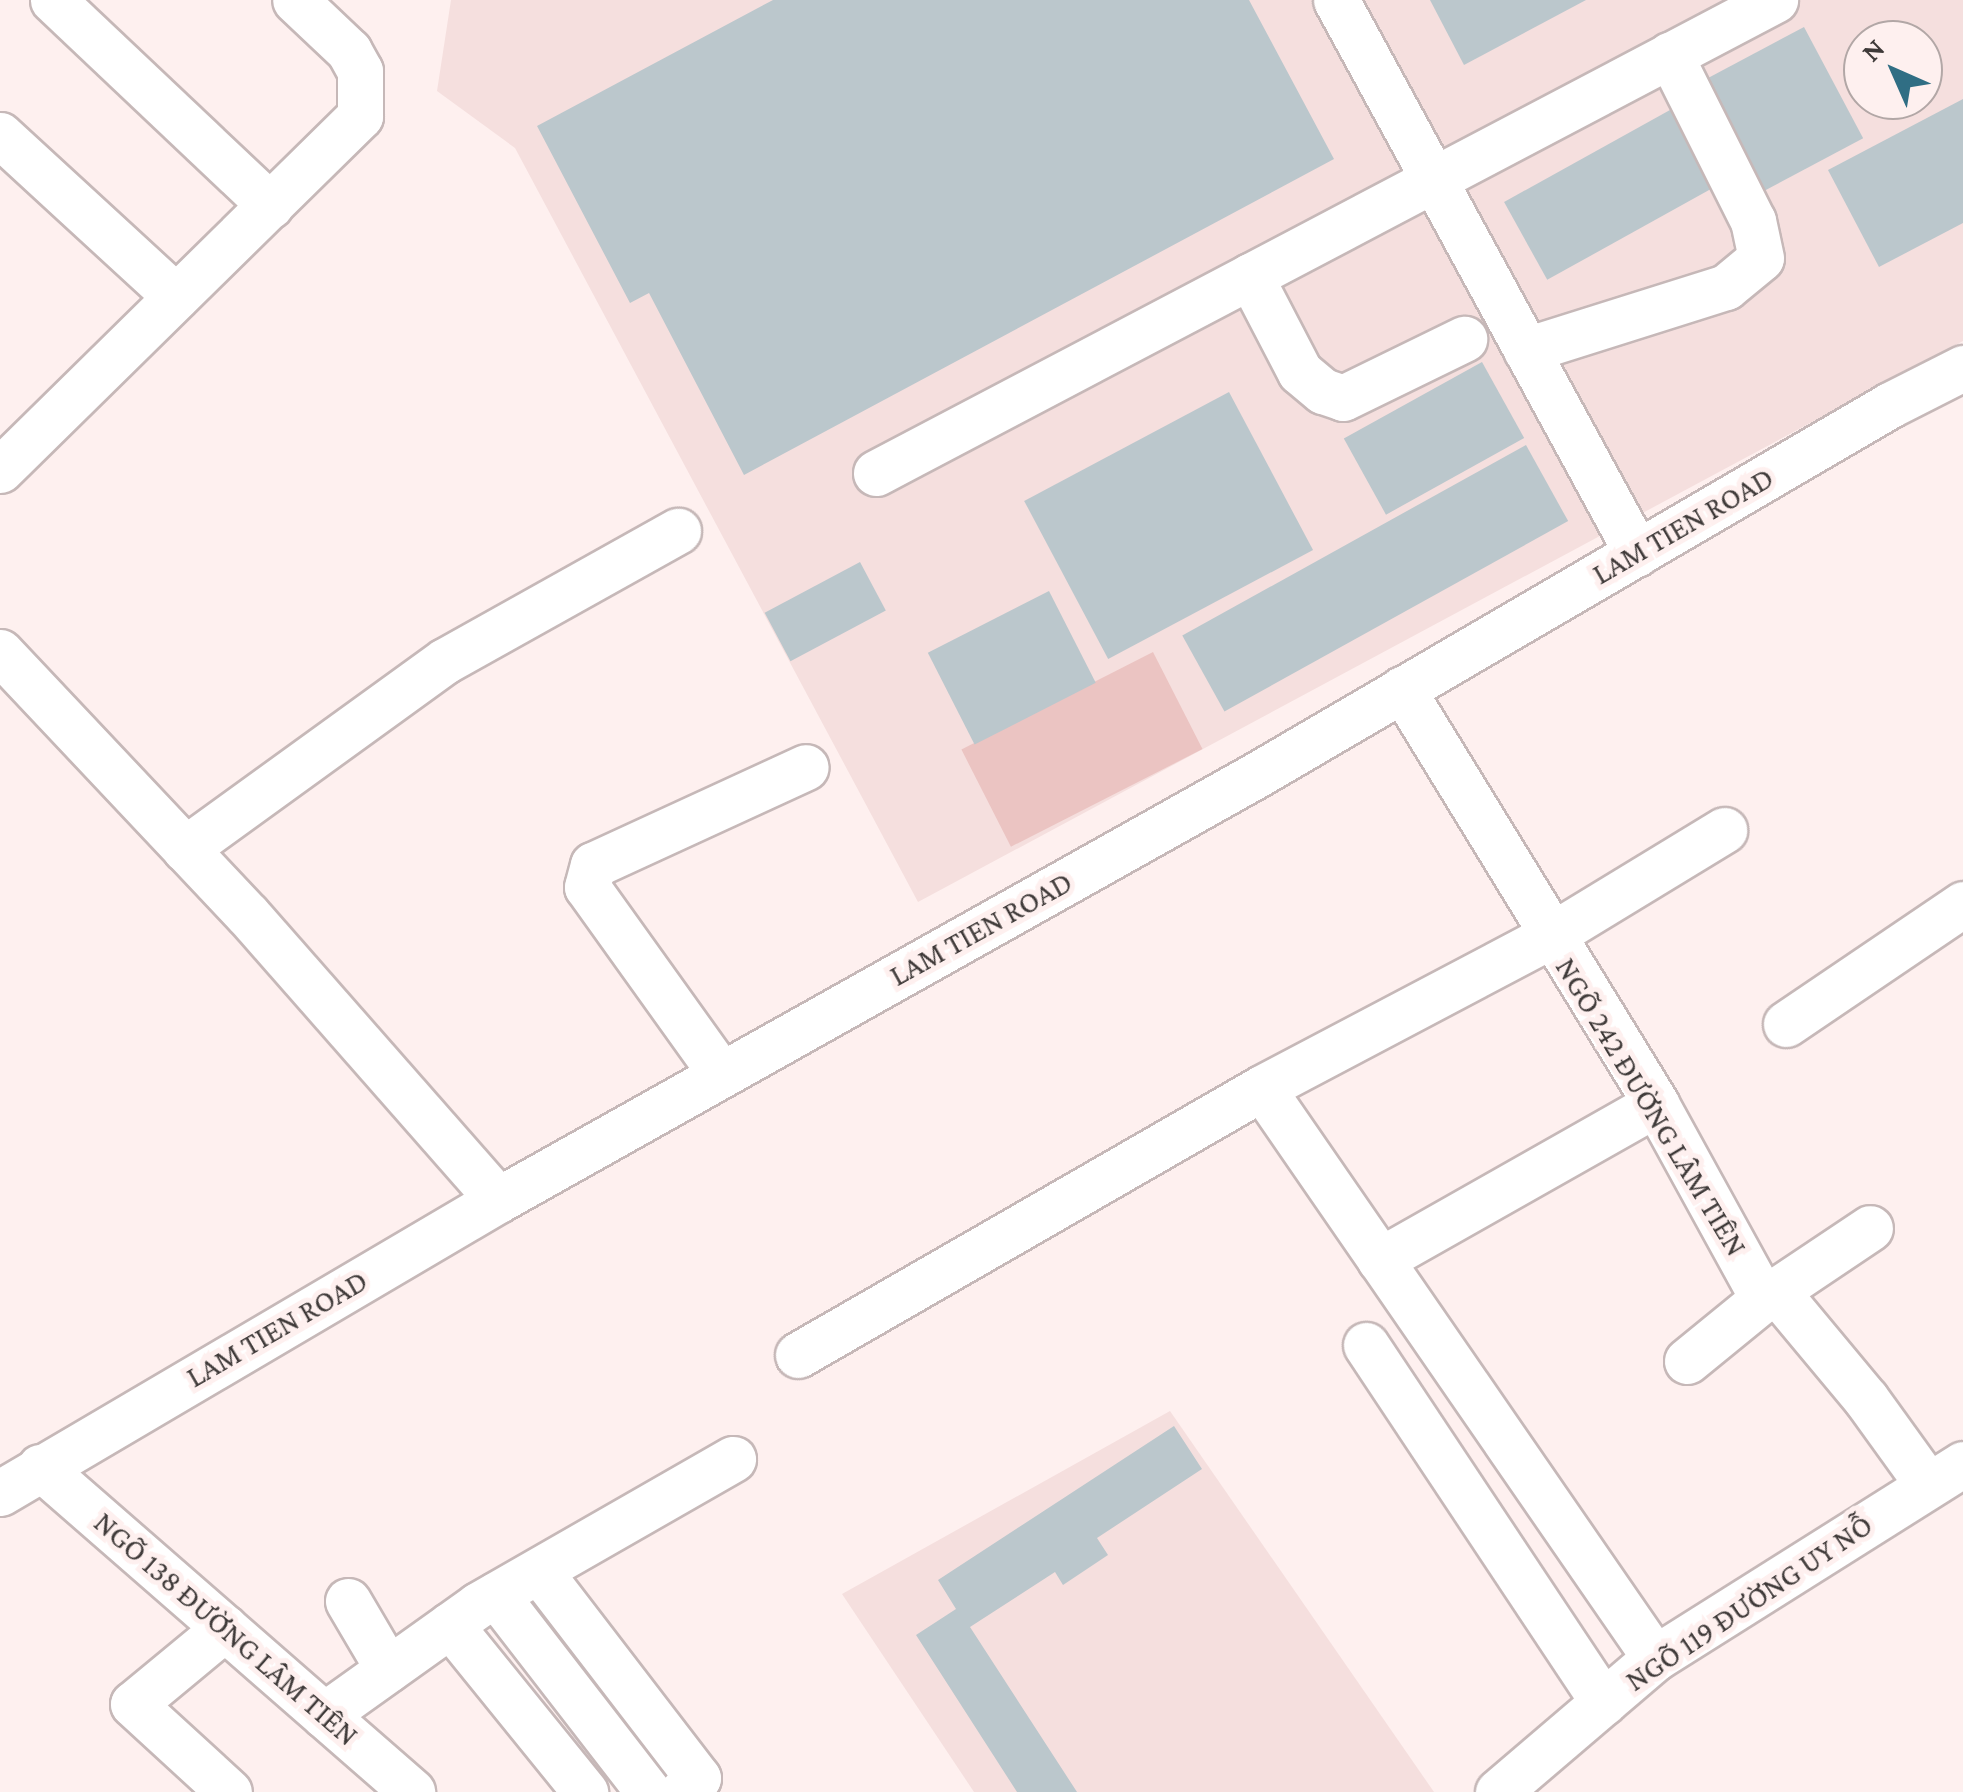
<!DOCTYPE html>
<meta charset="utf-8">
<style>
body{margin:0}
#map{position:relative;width:1963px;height:1792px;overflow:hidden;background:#fef0ef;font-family:"Crimson Pro",serif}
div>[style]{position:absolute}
.built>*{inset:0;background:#f5dfde}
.green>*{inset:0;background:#ebc4c2;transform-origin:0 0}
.building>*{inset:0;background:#bbc7cc;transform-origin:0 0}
.roads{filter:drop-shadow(2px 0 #c6b8b8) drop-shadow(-2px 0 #c6b8b8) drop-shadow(0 2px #c6b8b8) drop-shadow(0 -2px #c6b8b8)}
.minor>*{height:45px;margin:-22.5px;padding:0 22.5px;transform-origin:22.5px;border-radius:22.5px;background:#fff}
span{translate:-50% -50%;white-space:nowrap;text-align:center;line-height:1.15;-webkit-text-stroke:10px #fef0ef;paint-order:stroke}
.street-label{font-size:30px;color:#3f3a39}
.north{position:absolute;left:1843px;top:20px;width:100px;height:100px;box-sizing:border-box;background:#fef0ef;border:2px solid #b2a7a6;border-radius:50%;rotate:315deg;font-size:28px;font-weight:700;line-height:40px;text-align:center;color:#3f3a39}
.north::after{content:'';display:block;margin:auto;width:35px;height:45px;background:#306e84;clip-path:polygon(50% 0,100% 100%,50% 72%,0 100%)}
</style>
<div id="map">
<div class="built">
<div style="clip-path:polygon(evenodd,451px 0,1963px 0,1963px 341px,918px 902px,515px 148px,437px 91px,451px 0,1863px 40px,1923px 40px,1923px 100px,1863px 100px,1863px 40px)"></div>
<div style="clip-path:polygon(1170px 1411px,1434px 1792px,974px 1792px,842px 1594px)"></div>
</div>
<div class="green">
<div style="left:1153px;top:652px;width:109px;height:215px;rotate:63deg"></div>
</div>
<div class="building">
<div style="clip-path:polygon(773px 0,1249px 0,1334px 159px,744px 475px,649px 293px,630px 303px,537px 126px)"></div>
<div style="clip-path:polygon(1430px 0,1586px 0,1464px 65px)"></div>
<div style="left:1804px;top:27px;width:126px;height:115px;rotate:62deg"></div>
<div style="clip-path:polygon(1963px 99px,1963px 223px,1879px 267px,1828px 170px)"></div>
<div style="left:1679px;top:105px;width:89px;height:200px;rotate:61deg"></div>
<div style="left:1482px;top:362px;width:87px;height:158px;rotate:61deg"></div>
<div style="left:1229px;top:392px;width:179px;height:232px;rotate:62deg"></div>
<div style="left:1526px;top:445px;width:87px;height:393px;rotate:61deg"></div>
<div style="left:860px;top:562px;width:55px;height:108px;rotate:62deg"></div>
<div style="left:1049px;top:591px;width:103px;height:136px;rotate:63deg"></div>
<div style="clip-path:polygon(1174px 1426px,1202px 1469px,1097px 1538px,1108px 1555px,1063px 1585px,1055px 1572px,970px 1627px,1077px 1792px,1017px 1792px,916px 1635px,956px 1609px,938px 1580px)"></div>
</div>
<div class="roads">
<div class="minor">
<div style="left:53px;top:0;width:299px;rotate:43.4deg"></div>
<div style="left:1336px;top:0;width:630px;rotate:61.44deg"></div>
<div style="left:0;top:135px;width:239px;rotate:42.6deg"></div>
<div style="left:1250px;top:276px;width:108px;rotate:62.5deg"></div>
<div style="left:1300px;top:372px;width:30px;rotate:40deg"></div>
<div style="left:1323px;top:391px;width:21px;rotate:19deg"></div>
<div style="left:1343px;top:398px;width:135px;rotate:-26deg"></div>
<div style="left:1526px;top:350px;width:210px;rotate:-17.5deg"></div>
<div style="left:1726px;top:287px;width:45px;rotate:-39.6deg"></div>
<div style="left:1761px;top:258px;width:38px;rotate:-102deg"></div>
<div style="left:1753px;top:221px;width:186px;rotate:-116.6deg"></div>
<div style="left:0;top:470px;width:505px;rotate:-44.52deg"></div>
<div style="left:360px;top:116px;width:45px;rotate:-90deg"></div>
<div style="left:360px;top:71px;width:23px;rotate:-119deg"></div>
<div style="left:349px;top:51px;width:74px;rotate:-136.6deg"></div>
<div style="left:876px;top:473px;width:1016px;rotate:-27.75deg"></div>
<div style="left:0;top:652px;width:361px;rotate:46.7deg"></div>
<div style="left:248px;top:915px;width:379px;rotate:48.7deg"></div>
<div style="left:1402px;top:689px;width:487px;rotate:58.5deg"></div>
<div style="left:1656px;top:1104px;width:222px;rotate:61.2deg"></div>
<div style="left:1763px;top:1299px;width:15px;rotate:-32deg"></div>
<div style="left:1776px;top:1291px;width:141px;rotate:50.2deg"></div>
<div style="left:1866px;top:1399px;width:106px;rotate:54.2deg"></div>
<div style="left:185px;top:849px;width:321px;rotate:-35.9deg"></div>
<div style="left:445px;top:661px;width:267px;rotate:-29.2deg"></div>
<div style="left:1786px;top:1024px;width:214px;rotate:-34.1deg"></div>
<div style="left:721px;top:1074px;width:230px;rotate:-125.6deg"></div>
<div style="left:587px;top:887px;width:23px;rotate:-75deg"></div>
<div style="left:593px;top:865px;width:234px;rotate:-24.7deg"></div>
<div style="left:1380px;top:1260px;width:317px;rotate:-29.5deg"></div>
<div style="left:1776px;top:1291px;width:113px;rotate:-33.8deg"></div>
<div style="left:1366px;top:1345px;width:429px;rotate:56.4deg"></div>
<div style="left:798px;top:1355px;width:535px;rotate:-29.92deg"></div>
<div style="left:1687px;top:1361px;width:98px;rotate:-39.2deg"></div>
<div style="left:40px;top:1467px;width:494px;rotate:41.1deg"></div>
<div style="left:0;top:1493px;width:578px;rotate:-30.47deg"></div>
<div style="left:498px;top:1200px;width:871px;rotate:-29.27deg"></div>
<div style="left:1258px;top:774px;width:732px;rotate:-30.28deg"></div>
<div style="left:1890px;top:405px;width:82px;rotate:-26.9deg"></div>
<div style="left:539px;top:1571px;width:261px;rotate:52.5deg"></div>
<div style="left:698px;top:1778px;width:21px;rotate:139deg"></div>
<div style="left:496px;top:1595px;width:249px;rotate:52.3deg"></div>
<div style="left:348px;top:1601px;width:79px;rotate:59.5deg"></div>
<div style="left:450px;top:1625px;width:215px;rotate:51deg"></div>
<div style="left:225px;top:1628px;width:119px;rotate:140.4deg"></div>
<div style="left:133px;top:1704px;width:130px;rotate:42.5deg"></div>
<div style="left:1655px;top:1658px;width:692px;rotate:-124.59deg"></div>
<div style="left:1262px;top:1088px;width:326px;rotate:-27.8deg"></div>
<div style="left:1550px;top:936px;width:204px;rotate:-31.3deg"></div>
<div style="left:324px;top:1715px;width:189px;rotate:-35.5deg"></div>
<div style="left:478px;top:1605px;width:294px;rotate:-29.8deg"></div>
<div style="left:1498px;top:1792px;width:206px;rotate:-40.5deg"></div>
<div style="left:1655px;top:1658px;width:364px;rotate:-32.2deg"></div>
</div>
</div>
<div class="street-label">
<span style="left:1683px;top:526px;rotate:-30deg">LAM TIEN ROAD</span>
<span style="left:981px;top:929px;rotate:-29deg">LAM TIEN ROAD</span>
<span style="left:1651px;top:1107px;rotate:59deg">NGÕ 242 ĐƯỜNG LÂM TIÊN</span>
<span style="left:277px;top:1329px;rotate:-30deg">LAM TIEN ROAD</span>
<span style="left:1749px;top:1603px;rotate:-34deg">NGÕ 119 ĐƯỜNG UY NỖ</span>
<span style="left:226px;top:1629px;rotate:41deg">NGÕ 138 ĐƯỜNG LÂM TIÊN</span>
</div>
<div class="north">N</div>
</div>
